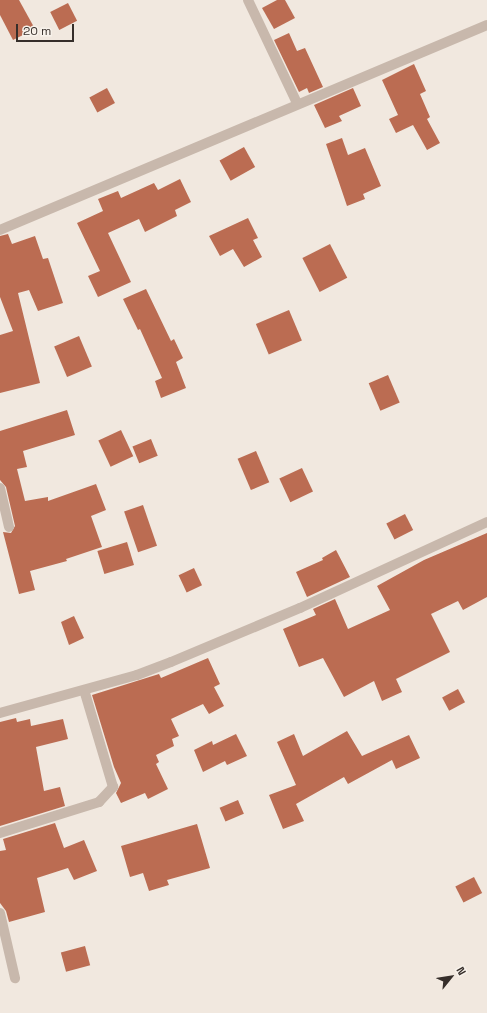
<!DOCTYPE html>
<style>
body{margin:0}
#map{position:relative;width:487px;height:1013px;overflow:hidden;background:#f1e8df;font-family:"Space Grotesk",sans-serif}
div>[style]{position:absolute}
.building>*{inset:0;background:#bb6c52;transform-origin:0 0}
.minor>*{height:10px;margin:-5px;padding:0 5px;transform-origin:5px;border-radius:5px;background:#c8b8ac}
span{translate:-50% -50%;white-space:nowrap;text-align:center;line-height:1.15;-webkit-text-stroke:3.5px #f8f2eb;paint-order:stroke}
.north{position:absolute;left:431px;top:957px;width:40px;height:40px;-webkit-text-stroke:3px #f8f2eb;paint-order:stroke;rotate:60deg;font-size:11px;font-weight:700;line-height:16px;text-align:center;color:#362e2a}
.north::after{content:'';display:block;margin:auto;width:14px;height:18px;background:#362e2a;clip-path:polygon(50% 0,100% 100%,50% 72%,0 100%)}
.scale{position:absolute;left:16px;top:24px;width:58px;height:18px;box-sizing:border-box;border:2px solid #362e2a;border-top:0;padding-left:5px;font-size:12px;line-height:14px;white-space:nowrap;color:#362e2a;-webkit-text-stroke:3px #f8f2eb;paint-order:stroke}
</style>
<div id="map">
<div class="building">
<div style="clip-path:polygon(0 0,19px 0,35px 29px,13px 40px,0 15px)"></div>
<div style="clip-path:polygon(277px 0,285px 0,295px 18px,274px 29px,262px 8px)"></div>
<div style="left:68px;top:3px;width:20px;height:20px;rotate:63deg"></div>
<div style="clip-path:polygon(289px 33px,297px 51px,305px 48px,323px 87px,309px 93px,307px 88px,299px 92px,274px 40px)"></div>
<div style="clip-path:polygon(414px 64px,426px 91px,420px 94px,430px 117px,427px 119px,440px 143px,427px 150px,413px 125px,396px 133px,389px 119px,398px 115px,382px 80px)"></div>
<div style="left:107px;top:88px;width:17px;height:20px;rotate:62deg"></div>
<div style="clip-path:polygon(353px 88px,361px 106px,339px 116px,342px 121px,325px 128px,314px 105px)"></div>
<div style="clip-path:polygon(342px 138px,348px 155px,365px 148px,381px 186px,363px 194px,365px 199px,347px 206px,326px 144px)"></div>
<div style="left:244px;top:147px;width:23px;height:28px;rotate:61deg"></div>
<div style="clip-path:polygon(180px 179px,191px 202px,175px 210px,177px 216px,145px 232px,139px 219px,108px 233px,131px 282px,98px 297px,88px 276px,100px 271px,77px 223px,103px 211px,98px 199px,118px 191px,121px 198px,154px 183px,158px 190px)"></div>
<div style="clip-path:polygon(248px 218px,258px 238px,253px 240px,262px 257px,244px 267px,233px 249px,220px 256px,209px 236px)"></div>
<div style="clip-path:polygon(8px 234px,12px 244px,35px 236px,43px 259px,48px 258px,63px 303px,38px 311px,29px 290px,18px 293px,40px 383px,0 393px,0 335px,13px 331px,0 297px,0 236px)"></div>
<div style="left:330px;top:244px;width:38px;height:31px;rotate:63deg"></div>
<div style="clip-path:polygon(146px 289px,171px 341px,174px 339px,183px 358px,176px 362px,186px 388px,161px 398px,155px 381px,162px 378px,140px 329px,138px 330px,123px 299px)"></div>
<div style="left:289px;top:310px;width:33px;height:36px;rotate:67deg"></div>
<div style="left:79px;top:336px;width:33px;height:27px;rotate:67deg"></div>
<div style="left:388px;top:375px;width:30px;height:21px;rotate:67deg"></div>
<div style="clip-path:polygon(67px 410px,75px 435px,23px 451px,27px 467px,17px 469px,25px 501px,48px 497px,48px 501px,96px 484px,106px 510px,91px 516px,102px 547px,66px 559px,67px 561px,30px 571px,35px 590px,19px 594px,3px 532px,11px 533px,15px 526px,6px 487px,0 480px,0 431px)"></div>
<div style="left:121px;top:430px;width:29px;height:25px;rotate:65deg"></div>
<div style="left:151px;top:439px;width:18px;height:20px;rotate:68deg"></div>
<div style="left:256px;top:451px;width:34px;height:20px;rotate:67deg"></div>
<div style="left:302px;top:468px;width:26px;height:25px;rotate:65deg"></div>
<div style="left:143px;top:505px;width:43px;height:20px;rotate:71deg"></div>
<div style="left:405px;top:514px;width:18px;height:21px;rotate:63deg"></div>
<div style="clip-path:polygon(487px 533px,487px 597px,463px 610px,458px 601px,431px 614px,450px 652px,396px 679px,402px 692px,382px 701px,374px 681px,344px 697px,323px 658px,299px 667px,283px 629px,316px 615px,313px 609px,335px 599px,348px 629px,390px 610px,377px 586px,424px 560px)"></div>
<div style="left:127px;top:542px;width:24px;height:31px;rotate:73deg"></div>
<div style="clip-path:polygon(336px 550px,350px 577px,307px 597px,296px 572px,323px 560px,322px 558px)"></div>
<div style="left:194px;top:568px;width:19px;height:17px;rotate:65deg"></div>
<div style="clip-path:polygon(74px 616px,84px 638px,69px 645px,61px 622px)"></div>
<div style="clip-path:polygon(208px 658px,220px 684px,214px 687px,224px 706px,209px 714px,203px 704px,171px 719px,179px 736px,172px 739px,174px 746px,156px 755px,159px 762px,156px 764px,168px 789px,148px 799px,145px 793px,121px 803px,116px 793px,121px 783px,114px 767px,92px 695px,159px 674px,161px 678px)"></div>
<div style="left:458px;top:689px;width:15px;height:18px;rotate:62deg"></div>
<div style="clip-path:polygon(16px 718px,17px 722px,30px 719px,31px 726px,63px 719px,68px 739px,36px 747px,44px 791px,60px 787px,65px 806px,0 826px,0 722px)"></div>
<div style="clip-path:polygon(347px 731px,362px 756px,409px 735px,420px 758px,396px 769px,392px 760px,348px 784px,344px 777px,296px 804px,304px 821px,283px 829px,269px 795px,296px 785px,277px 742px,294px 734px,303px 756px)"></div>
<div style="clip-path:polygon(236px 734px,247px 756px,227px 765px,225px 761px,203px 772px,194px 750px,212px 741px,213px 745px)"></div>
<div style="left:238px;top:800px;width:15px;height:20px;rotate:67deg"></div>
<div style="clip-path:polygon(55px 823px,64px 848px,84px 840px,97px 871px,74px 880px,68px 868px,37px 878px,45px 912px,9px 922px,6px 911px,0 903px,0 851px,6px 850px,3px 839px)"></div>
<div style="clip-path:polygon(197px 824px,210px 868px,167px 880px,169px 885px,149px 891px,143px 873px,130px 877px,121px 846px)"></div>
<div style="left:474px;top:877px;width:18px;height:21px;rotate:63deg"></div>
<div style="left:85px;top:946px;width:20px;height:25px;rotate:75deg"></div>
</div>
<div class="minor">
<div style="left:248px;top:0;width:114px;rotate:64.6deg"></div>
<div style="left:0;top:230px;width:528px;rotate:-22.83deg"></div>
<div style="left:0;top:488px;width:40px;rotate:77deg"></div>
<div style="left:0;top:713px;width:142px;rotate:-15.5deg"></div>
<div style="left:137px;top:675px;width:36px;rotate:-21deg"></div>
<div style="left:171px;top:662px;width:140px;rotate:-22.7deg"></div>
<div style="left:300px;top:608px;width:206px;rotate:-24.7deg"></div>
<div style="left:0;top:833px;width:104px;rotate:-17.4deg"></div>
<div style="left:99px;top:802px;width:21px;rotate:-47deg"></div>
<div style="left:113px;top:787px;width:101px;rotate:-106.6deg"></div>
<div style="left:0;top:913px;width:67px;rotate:77deg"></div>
</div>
<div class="north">N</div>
<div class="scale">20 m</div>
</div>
